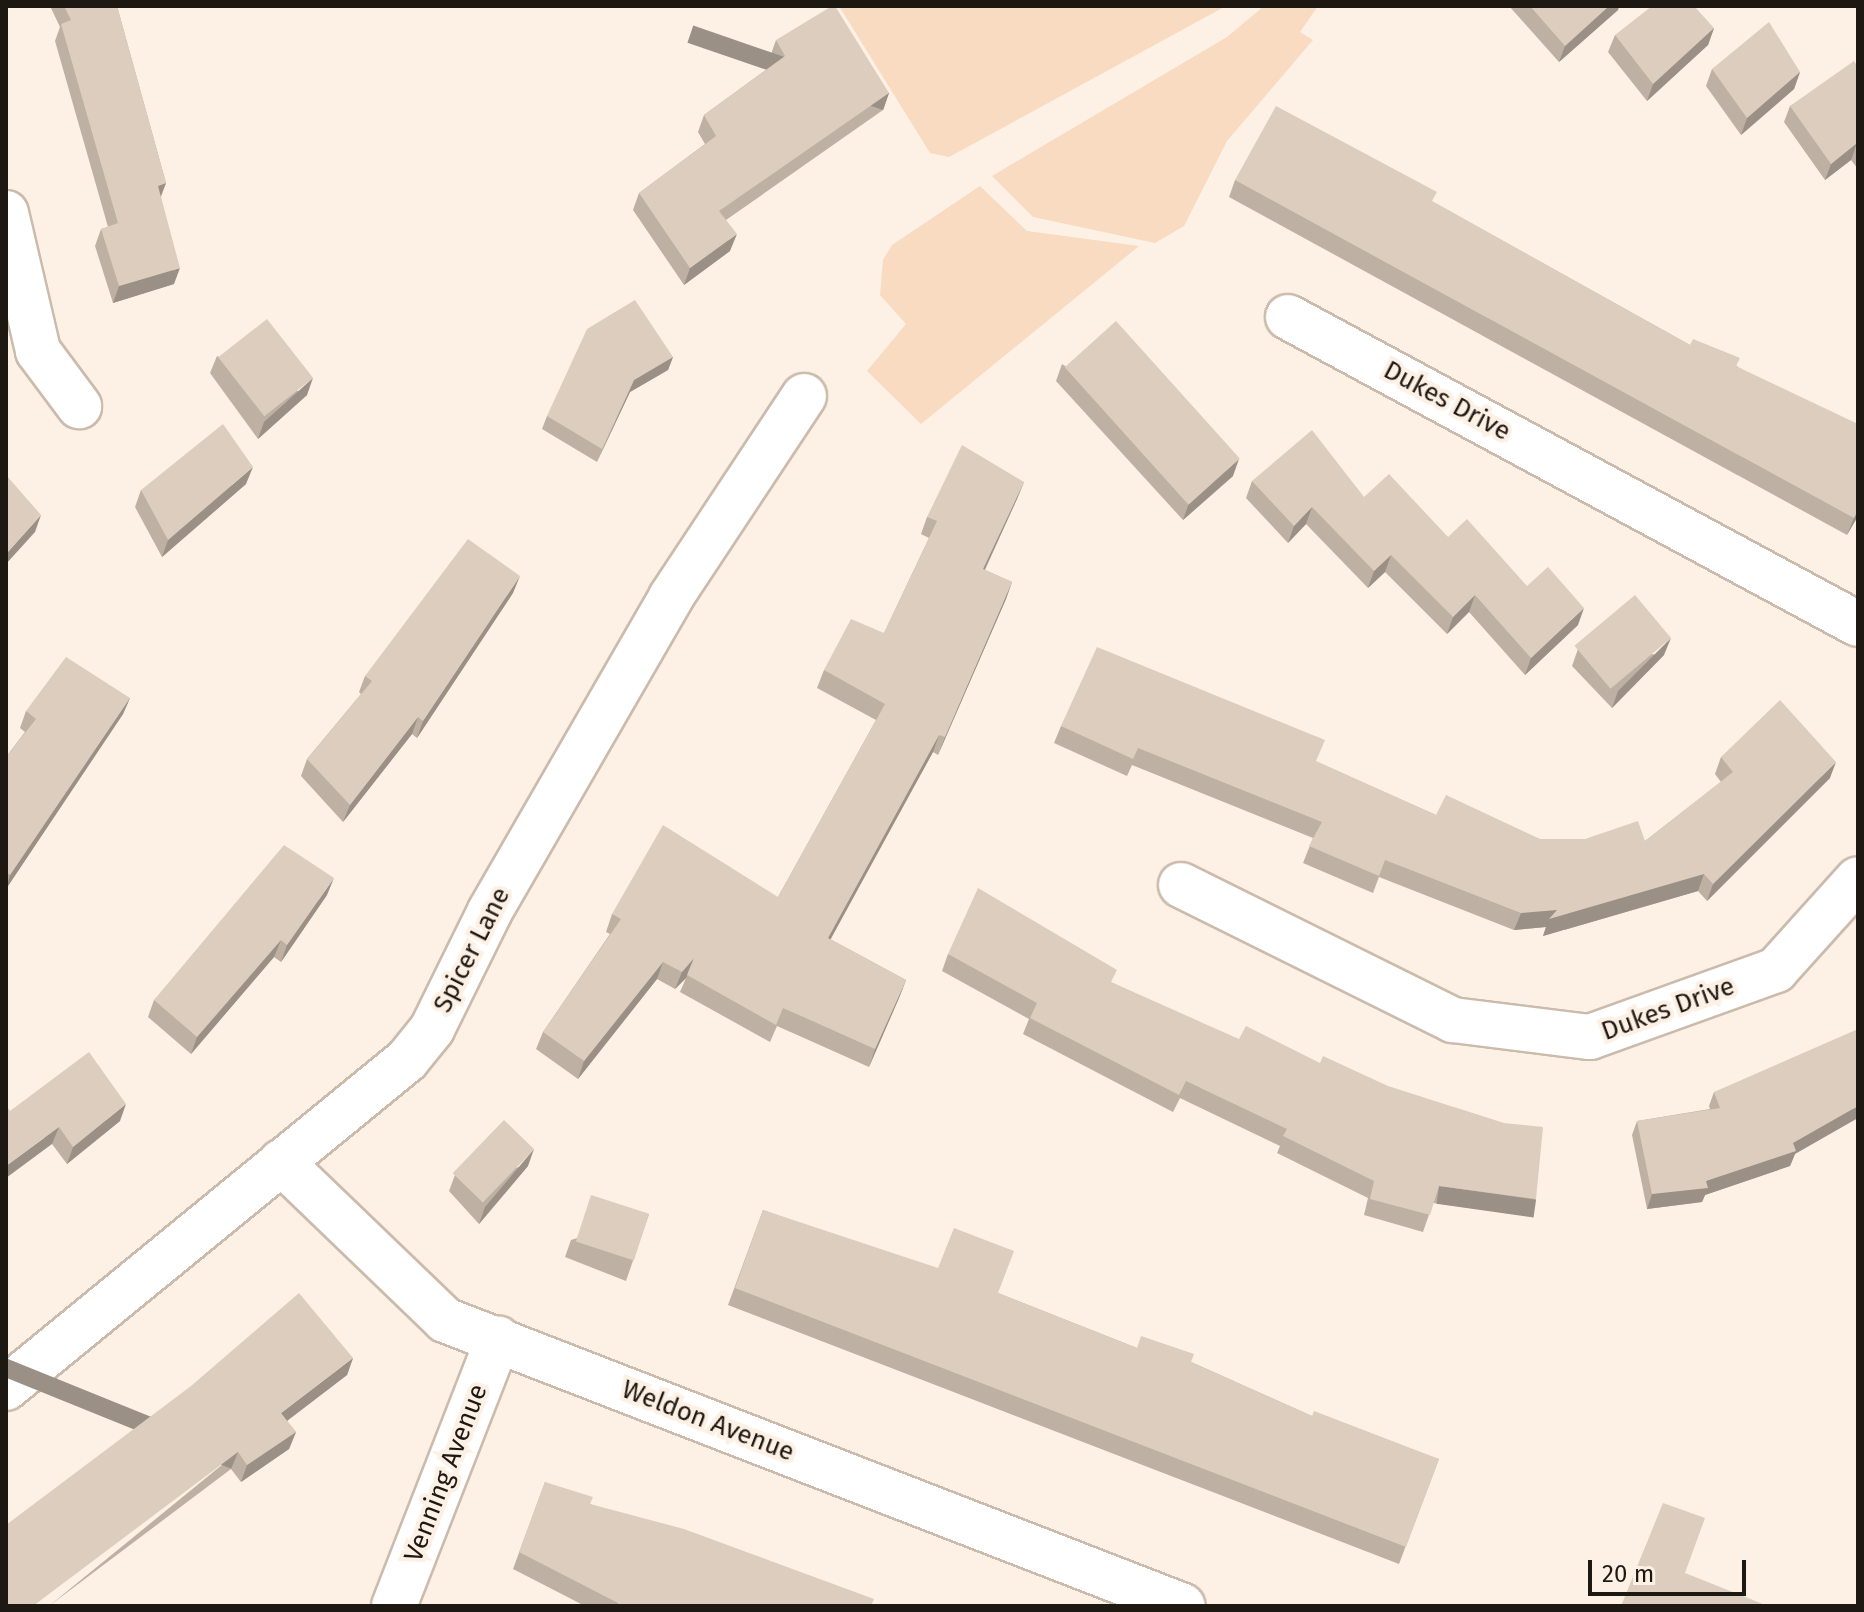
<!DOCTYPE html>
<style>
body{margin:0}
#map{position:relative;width:1864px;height:1612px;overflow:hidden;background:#fdf0e4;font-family:"Fira Sans",sans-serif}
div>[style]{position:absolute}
.green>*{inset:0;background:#f8dbc1}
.roads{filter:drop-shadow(2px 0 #cbbbac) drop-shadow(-2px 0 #cbbbac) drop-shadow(0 2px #cbbbac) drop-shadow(0 -2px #cbbbac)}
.street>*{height:44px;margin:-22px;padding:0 22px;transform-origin:22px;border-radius:22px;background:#fff}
.wall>*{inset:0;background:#beb0a3}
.shaded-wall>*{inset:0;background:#9b9085;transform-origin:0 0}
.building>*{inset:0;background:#ddcdbe;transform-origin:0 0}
span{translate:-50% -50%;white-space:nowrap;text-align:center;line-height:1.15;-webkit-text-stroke:8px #fdf0e4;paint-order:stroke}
.street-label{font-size:26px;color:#1e1813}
.frame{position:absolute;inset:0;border:8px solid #1e1813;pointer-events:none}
.scale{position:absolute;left:1588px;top:1560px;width:158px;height:36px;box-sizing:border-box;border:4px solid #1e1813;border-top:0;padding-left:10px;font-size:24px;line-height:28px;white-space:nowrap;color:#1e1813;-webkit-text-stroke:6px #fdf0e4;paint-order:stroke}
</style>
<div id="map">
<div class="green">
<div style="clip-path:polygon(839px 6px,1226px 6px,949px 157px,930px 153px)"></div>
<div style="clip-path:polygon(1264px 6px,1318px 6px,1300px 32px,1313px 40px,1227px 141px,1184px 226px,1155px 243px,1033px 217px,992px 176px,1227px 37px)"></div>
<div style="clip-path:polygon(980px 186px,1027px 231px,1139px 246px,921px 424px,867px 371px,906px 324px,880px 295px,883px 260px,892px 245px)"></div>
</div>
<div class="roads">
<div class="street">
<div style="left:6px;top:213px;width:142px;rotate:76.9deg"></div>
<div style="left:38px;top:351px;width:69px;rotate:53.3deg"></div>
<div style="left:1288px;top:317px;width:647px;rotate:28.31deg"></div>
<div style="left:1181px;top:885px;width:304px;rotate:26.4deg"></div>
<div style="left:1453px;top:1020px;width:138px;rotate:7.1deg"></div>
<div style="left:1590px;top:1037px;width:198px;rotate:-19.8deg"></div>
<div style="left:1776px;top:970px;width:122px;rotate:-48deg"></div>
<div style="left:281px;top:1162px;width:228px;rotate:43.9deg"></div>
<div style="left:445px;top:1320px;width:791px;rotate:21.18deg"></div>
<div style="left:6px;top:1388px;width:518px;rotate:-39.28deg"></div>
<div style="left:407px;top:1060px;width:40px;rotate:-51deg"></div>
<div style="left:432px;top:1029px;width:131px;rotate:-63.8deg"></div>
<div style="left:490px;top:911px;width:362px;rotate:-60deg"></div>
<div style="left:671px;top:597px;width:241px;rotate:-56.5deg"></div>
<div style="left:394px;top:1606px;width:287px;rotate:-68.7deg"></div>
</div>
</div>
<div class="wall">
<div style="clip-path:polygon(50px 6px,117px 6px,166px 183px,161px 197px,174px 284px,113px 303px,95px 246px,101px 229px,108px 227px,55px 41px,60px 27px)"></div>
<div style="clip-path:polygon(1509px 6px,1619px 6px,1618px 10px,1559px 62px)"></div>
<div style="clip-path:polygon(1714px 28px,1708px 45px,1647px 101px,1608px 52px,1615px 35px)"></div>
<div style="clip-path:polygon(776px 40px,889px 93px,883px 110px,726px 220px,730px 251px,684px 285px,633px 210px,639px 193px,705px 144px,698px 132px,704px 115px,774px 64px,770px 57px)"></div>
<div style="clip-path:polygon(1858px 67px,1858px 169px,1851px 160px,1825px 180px,1784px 122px,1790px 106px)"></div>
<div style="clip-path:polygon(1712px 69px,1800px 72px,1794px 89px,1741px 135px,1706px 86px)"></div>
<div style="clip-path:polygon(1235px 180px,1433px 202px,1690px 345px,1737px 366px,1858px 516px,1847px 535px,1229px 197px)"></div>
<div style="clip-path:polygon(217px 356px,307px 395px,258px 439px,210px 373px)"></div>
<div style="clip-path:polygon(673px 357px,668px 370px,630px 392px,597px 462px,542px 429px,547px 416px)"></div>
<div style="clip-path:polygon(1062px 364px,1233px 476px,1183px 520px,1056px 381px)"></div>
<div style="clip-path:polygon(1252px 481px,1364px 497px,1448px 537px,1527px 586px,1578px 625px,1525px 675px,1469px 612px,1447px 634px,1385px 572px,1368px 588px,1306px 524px,1288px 543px,1246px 498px)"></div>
<div style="clip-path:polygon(1024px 482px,1017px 499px,985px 570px,1012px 582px,1006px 599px,938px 755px,933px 752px,830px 939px,906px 980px,899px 998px,869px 1067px,777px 1026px,770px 1042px,680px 992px,686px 978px,675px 989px,657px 979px,578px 1079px,536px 1049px,543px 1032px,610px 934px,606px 932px,612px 914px,778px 897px,876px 720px,817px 688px,824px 670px,884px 633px,929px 538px,921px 534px,927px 517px)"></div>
<div style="clip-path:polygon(246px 484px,162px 557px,135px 507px,141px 490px)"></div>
<div style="clip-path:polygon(513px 593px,417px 738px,412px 734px,343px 822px,301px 776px,307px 759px,361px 694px,359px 692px,365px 676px)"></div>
<div style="clip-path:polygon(1578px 649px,1664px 655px,1612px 708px,1572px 666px)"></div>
<div style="clip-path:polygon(130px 698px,123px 714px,6px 889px,6px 757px,25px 732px,20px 728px,26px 711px)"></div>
<div style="clip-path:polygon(1061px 726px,1317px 762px,1436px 815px,1540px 839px,1645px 841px,1721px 782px,1715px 774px,1721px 757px,1830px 778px,1707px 901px,1698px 891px,1543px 936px,1546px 927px,1514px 930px,1379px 877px,1373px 893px,1303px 863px,1313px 838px,1132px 765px,1127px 776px,1054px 743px)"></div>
<div style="clip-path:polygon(327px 895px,281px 962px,274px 957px,191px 1054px,148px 1017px,154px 1000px)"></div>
<div style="clip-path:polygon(948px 954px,1113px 983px,1536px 1199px,1530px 1216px,1433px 1203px,1423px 1232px,1364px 1215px,1368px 1198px,1277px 1153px,1280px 1146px,1180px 1098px,1173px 1112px,1023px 1034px,1029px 1019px,942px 971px)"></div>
<div style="clip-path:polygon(1714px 1092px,1795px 1154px,1790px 1166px,1705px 1195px,1702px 1202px,1647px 1209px,1632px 1135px,1637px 1121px,1710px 1109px,1709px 1106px)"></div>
<div style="clip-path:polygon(10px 1111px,120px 1121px,67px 1164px,52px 1144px)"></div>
<div style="clip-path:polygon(528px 1166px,479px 1224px,449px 1191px,455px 1175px)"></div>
<div style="clip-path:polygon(763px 1210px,998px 1293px,1137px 1348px,1191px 1362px,1312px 1416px,1439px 1459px,1399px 1564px,728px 1305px)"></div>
<div style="clip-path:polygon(649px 1214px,626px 1281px,565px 1257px,571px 1240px)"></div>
<div style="clip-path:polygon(353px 1358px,347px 1375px,287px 1421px,296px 1432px,289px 1449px,241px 1482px,231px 1469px,49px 1606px)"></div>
<div style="clip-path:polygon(545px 1482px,590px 1504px,872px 1606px,585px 1606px,513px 1569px)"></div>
</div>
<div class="shaded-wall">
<div style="clip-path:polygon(1609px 6px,1619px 6px,1618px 10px,1559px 62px,1565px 46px)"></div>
<div style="clip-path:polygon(1714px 28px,1708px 45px,1647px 101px,1653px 84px)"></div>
<div style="clip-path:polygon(1800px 72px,1794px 89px,1741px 135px,1747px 118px)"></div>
<div style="left:889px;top:93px;width:18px;height:207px;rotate:109deg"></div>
<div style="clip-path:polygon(1857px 143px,1851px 160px,1825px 180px,1831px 164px)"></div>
<div style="clip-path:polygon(166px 183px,159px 200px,158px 186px)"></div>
<div style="clip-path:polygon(737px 234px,730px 251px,684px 285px,690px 268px)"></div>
<div style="clip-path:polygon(180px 268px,174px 284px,113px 303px,119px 286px)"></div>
<div style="clip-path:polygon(673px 357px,668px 370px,630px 392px,597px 462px,634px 380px)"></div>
<div style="clip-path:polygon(313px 378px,307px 395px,258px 439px,264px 422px)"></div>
<div style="clip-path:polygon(1239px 459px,1233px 476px,1183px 520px,1189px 503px)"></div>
<div style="clip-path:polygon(253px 467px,246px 484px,162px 557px,168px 540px)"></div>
<div style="clip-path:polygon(1024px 482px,1017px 499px,977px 586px,983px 569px)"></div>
<div style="clip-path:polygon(1312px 507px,1306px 524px,1288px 543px,1294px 526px)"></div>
<div style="clip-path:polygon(1858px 510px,1858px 516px,1847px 535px,1854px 518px)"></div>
<div style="clip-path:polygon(41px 515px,35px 532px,6px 564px,6px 554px)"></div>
<div style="clip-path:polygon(1391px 555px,1385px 572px,1368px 588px,1374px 571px)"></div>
<div style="clip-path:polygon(520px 576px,513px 593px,417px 738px,423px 721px)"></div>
<div style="clip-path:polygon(1012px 582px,1006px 599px,938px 755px,945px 737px)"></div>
<div style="clip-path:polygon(1475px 595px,1469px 612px,1447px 634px,1453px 617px)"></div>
<div style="clip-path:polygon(1584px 608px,1578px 625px,1525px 675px,1531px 658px)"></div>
<div style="clip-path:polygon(1671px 638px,1664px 655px,1612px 708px,1618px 691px)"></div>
<div style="clip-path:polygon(130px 698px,123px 714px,6px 889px,10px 875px)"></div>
<div style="clip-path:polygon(418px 717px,412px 734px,343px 822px,350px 805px)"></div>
<div style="clip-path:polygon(939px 735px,933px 752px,822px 955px,828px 938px)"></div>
<div style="clip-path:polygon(1836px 762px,1830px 778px,1707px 901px,1713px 884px)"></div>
<div style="clip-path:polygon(1704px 874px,1698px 891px,1543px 936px,1546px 927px,1514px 930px,1521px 913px)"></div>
<div style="clip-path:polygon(334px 878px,327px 895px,281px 962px,287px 945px)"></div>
<div style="clip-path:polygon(281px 940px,274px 957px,191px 1054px,197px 1037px)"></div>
<div style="clip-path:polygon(694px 958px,686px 978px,675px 989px,682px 972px)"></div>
<div style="clip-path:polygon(663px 962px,657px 979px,578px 1079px,584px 1061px)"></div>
<div style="clip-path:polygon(906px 980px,899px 998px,869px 1067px,875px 1049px)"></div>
<div style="clip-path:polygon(126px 1104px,120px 1121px,67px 1164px,73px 1147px)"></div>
<div style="clip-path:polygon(1858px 1106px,1858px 1118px,1795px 1154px,1790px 1166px,1705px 1195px,1702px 1202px,1647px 1209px,1652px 1194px,1706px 1181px)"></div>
<div style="clip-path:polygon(59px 1127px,52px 1144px,6px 1178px,6px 1166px)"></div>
<div style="clip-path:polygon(534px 1149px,528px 1166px,479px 1224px,485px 1207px)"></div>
<div style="left:1439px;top:1186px;width:98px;height:18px;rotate:8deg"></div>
<div style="clip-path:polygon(353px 1358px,347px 1375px,275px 1430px,281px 1413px)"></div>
<div style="clip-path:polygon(296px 1432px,289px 1449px,241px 1482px,247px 1465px)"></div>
<div style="left:238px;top:1452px;width:18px;height:256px;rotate:112deg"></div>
</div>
<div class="building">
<div style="clip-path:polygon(64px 6px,117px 6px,166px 183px,158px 186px,180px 268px,119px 286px,101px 229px,118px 223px,61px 24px,71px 20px)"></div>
<div style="clip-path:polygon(832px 6px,835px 6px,889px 93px,719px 211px,737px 234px,690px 268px,639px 193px,716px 136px,704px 115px,785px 56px,776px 40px)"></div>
<div style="clip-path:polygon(1530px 6px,1609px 6px,1565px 46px)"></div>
<div style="clip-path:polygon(1652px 6px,1694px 6px,1714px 28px,1653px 84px,1615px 35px)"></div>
<div style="clip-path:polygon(1769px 22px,1800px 72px,1747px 118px,1712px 69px)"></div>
<div style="clip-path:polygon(1854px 61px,1858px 67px,1858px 144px,1857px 143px,1831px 164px,1790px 106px)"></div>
<div style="clip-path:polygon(1276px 106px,1437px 192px,1432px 201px,1690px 345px,1693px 339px,1740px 358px,1736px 366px,1858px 424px,1858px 510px,1854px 518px,1235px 180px)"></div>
<div style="clip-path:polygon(635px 300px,673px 357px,634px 380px,602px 449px,547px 416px,587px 329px)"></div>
<div style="left:267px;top:319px;width:75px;height:62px;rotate:52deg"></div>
<div style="left:1116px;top:321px;width:185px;height:69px;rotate:48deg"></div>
<div style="clip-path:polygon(223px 424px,253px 467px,168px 540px,141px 490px)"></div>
<div style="clip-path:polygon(1312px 430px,1364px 497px,1389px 474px,1448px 537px,1467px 519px,1527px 586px,1548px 567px,1584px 608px,1531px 658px,1475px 595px,1453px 617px,1391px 555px,1374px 571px,1312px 507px,1294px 526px,1252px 481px)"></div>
<div style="clip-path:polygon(962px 445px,1024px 482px,983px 569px,1012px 582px,945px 737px,939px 735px,828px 938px,906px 980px,875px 1049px,783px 1008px,776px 1025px,687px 975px,694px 958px,682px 972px,663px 962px,584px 1061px,543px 1032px,621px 919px,612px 914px,663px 825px,778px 897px,885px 704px,824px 670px,851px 619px,884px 633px,937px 521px,927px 517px)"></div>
<div style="clip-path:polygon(6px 475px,41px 515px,6px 554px)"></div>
<div style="clip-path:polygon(468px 539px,520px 576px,423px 721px,418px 717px,350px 805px,307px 759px,372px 681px,365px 676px)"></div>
<div style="left:1635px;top:595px;width:56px;height:79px;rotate:50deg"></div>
<div style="clip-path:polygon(1097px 647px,1325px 740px,1316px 761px,1436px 815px,1446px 795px,1540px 839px,1585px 839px,1638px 821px,1645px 841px,1733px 772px,1721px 757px,1780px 700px,1836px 762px,1713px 884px,1704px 874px,1549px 919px,1557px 910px,1521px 913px,1385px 860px,1379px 876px,1309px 846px,1322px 822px,1138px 748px,1133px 759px,1061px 726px)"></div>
<div style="clip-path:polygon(66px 657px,130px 698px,10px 875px,6px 872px,6px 757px,36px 719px,26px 711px)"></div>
<div style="clip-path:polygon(284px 845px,334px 878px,287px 945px,281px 940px,197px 1037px,154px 1000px)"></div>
<div style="clip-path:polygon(978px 888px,1117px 970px,1111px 982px,1239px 1039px,1246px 1026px,1320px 1063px,1323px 1056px,1388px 1086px,1504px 1123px,1543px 1127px,1536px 1199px,1439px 1186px,1430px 1215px,1370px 1199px,1374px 1181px,1283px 1136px,1287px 1129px,1186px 1081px,1179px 1095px,1030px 1018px,1037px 1003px,948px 954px)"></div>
<div style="clip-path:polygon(1858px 1029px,1858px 1106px,1793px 1143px,1796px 1151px,1706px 1181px,1708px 1188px,1652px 1194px,1637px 1121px,1720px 1108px,1714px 1092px)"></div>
<div style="clip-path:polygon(89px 1052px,126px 1104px,73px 1147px,59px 1127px,6px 1166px,6px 1105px,10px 1111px)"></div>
<div style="left:504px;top:1120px;width:42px;height:74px;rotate:44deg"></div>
<div style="left:591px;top:1195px;width:61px;height:49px;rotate:18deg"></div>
<div style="clip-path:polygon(763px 1210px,938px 1268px,954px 1228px,1014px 1251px,998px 1293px,1137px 1348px,1141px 1336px,1194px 1354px,1191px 1362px,1312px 1416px,1314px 1411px,1439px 1459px,1406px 1547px,735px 1288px)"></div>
<div style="clip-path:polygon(299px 1293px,353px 1358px,281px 1413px,296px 1432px,247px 1465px,238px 1452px,33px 1606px,6px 1606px,6px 1525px,191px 1386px)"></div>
<div style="clip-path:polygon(545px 1482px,593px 1497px,590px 1504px,684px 1529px,874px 1599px,871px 1606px,617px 1606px,618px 1603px,519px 1552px)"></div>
<div style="clip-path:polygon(1663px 1503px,1705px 1518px,1685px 1573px,1768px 1606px,1621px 1606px)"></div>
</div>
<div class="street-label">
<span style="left:1447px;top:401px;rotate:28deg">Dukes Drive</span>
<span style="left:472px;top:950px;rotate:-63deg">Spicer Lane</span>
<span style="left:1668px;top:1009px;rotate:-20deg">Dukes Drive</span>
<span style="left:708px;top:1421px;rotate:21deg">Weldon Avenue</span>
<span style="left:446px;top:1473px;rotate:-69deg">Venning Avenue</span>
</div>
<div class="frame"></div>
<div class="scale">20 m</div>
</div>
